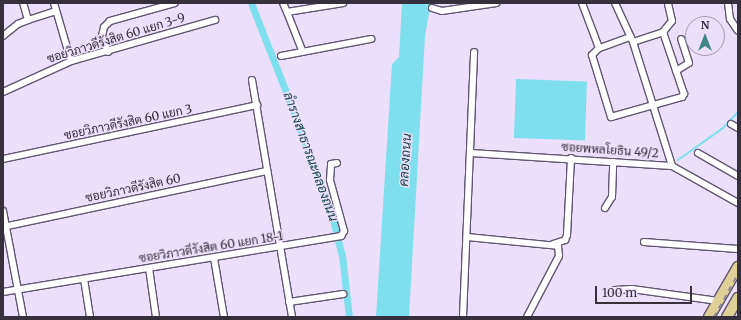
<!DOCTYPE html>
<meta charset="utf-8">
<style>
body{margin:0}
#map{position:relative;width:741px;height:320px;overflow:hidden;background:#ebdffc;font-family:Merriweather,Sarabun,serif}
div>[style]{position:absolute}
.water>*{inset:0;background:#80dfee;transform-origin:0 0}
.stream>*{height:2px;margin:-1px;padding:0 1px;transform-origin:1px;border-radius:1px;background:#80dfee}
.canal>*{height:7px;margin:-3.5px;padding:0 3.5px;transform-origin:3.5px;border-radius:3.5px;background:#80dfee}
.roads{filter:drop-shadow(1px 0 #615670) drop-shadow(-1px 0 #615670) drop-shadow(0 1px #615670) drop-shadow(0 -1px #615670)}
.street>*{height:6px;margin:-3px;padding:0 3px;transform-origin:3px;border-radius:3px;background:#fff}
.primary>*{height:10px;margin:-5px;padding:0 5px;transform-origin:5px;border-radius:5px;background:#ded097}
.rail>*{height:2px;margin-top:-1px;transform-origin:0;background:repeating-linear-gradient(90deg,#8e869a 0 5px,transparent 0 10px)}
span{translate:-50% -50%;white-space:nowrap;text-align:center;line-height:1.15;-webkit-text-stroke:3px #ebdffc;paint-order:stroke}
.street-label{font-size:12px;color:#35303b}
.water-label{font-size:13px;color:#17434a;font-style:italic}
.frame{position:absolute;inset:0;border:4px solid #35303b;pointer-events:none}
.north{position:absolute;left:685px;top:16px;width:40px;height:40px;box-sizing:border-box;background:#ebdffc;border:1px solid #a299af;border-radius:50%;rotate:0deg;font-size:11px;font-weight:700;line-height:16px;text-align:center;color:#35303b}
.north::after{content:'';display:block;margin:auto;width:14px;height:18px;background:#3e8687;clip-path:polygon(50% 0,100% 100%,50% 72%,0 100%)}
.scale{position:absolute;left:595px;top:286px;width:97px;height:18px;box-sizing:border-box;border:2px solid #35303b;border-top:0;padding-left:5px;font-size:12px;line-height:14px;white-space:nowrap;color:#35303b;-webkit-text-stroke:3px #ebdffc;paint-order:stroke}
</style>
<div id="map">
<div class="water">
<div style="clip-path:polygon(402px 3px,431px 3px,425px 36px,409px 317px,376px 317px,392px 64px,399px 57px)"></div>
<div style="left:516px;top:79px;width:71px;height:59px;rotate:2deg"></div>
</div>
<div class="stream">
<div style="left:678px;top:160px;width:55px;rotate:-35.4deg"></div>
<div style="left:723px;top:128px;width:22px;rotate:-47deg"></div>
</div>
<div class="canal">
<div style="left:251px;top:3px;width:123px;rotate:68.5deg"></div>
<div style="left:296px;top:117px;width:114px;rotate:70.4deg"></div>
<div style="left:334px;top:224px;width:32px;rotate:76deg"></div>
<div style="left:342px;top:255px;width:62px;rotate:83.6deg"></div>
</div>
<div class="roads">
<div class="street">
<div style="left:54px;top:3px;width:60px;rotate:73.7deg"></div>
<div style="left:283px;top:3px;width:10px;rotate:66deg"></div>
<div style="left:287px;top:12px;width:57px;rotate:-9.1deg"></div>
<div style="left:582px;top:3px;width:48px;rotate:69.3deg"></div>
<div style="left:615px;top:3px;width:43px;rotate:65.2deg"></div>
<div style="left:633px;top:42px;width:130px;rotate:72.5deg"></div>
<div style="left:728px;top:3px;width:16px;rotate:83deg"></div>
<div style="left:730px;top:19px;width:14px;rotate:56deg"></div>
<div style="left:432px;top:8px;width:10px;rotate:17deg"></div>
<div style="left:442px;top:11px;width:55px;rotate:-8.4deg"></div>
<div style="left:287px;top:12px;width:41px;rotate:68.5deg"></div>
<div style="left:28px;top:20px;width:29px;rotate:-18deg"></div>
<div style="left:3px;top:36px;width:19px;rotate:-39deg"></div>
<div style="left:18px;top:24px;width:11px;rotate:-22deg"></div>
<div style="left:28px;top:20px;width:18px;rotate:-106deg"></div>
<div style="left:630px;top:37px;width:33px;rotate:160deg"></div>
<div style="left:599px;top:48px;width:10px;rotate:135deg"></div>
<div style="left:592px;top:55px;width:65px;rotate:73deg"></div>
<div style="left:611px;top:117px;width:74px;rotate:-15.7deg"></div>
<div style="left:682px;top:97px;width:4px;rotate:-56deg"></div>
<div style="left:684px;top:94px;width:65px;rotate:-108.7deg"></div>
<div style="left:633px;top:42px;width:32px;rotate:-18deg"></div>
<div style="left:663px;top:32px;width:14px;rotate:-51deg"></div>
<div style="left:672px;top:21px;width:18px;rotate:-103deg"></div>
<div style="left:108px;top:52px;width:17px;rotate:-111deg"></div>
<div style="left:102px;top:36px;width:9px;rotate:-77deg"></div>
<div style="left:104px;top:27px;width:8px;rotate:-45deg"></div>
<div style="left:110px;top:21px;width:67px;rotate:-15.5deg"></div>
<div style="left:281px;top:56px;width:92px;rotate:-10.7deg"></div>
<div style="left:676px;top:71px;width:15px;rotate:-32deg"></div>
<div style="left:689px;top:63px;width:25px;rotate:-108deg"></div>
<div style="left:252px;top:80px;width:240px;rotate:80.4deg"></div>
<div style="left:3px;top:92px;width:75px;rotate:-24.5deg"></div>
<div style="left:71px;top:61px;width:150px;rotate:-15.9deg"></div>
<div style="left:731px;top:124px;width:8px;rotate:30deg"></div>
<div style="left:471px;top:153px;width:201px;rotate:3.7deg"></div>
<div style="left:672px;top:166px;width:76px;rotate:29.3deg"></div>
<div style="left:698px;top:153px;width:46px;rotate:29.9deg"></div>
<div style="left:3px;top:159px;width:260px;rotate:-12deg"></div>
<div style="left:605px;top:208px;width:13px;rotate:-58deg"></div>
<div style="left:612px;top:197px;width:35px;rotate:-88deg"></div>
<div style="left:3px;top:211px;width:108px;rotate:79.3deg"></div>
<div style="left:3px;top:227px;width:270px;rotate:-12deg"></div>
<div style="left:467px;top:237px;width:91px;rotate:5.6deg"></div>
<div style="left:558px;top:246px;width:10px;rotate:84deg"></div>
<div style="left:559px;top:256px;width:69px;rotate:117.7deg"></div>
<div style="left:644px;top:242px;width:94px;rotate:4.3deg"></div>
<div style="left:553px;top:244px;width:13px;rotate:-18deg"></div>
<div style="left:565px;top:240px;width:5px;rotate:-68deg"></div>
<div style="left:567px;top:235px;width:77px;rotate:-87deg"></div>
<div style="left:214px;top:258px;width:60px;rotate:80.4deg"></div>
<div style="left:149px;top:268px;width:49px;rotate:81.9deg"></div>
<div style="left:84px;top:279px;width:38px;rotate:81deg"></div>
<div style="left:615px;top:290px;width:17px;rotate:-3deg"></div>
<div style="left:632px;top:289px;width:87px;rotate:7.9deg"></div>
<div style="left:3px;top:292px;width:343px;rotate:-9.4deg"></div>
<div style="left:341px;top:236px;width:6px;rotate:-59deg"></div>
<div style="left:344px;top:231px;width:53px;rotate:-105.4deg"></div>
<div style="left:330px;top:180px;width:16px;rotate:-86deg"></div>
<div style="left:331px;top:164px;width:6px;rotate:-9deg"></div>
<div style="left:289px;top:302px;width:55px;rotate:-8.4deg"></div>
<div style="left:463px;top:317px;width:265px;rotate:-87.6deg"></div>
</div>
<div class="primary">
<div style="left:709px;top:317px;width:58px;rotate:-59.9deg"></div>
<div style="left:727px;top:317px;width:22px;rotate:-60deg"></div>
</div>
</div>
<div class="rail">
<div style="left:714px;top:317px;width:49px;rotate:-60.8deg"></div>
</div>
<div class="street-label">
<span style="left:116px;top:38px;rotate:-17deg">ซอยวิภาวดีรังสิต 60 แยก 3-9</span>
<span style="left:128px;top:122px;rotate:-12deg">ซอยวิภาวดีรังสิต 60 แยก 3</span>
<span style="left:610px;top:150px;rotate:4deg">ซอยพหลโยธิน 49/2</span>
<span style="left:133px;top:188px;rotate:-12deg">ซอยวิภาวดีรังสิต 60</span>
<span style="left:211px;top:247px;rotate:-9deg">ซอยวิภาวดีรังสิต 60 แยก 18-1</span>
</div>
<div class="water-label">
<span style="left:310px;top:157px;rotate:70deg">ลำรางสาธารณะคลองถนน</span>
<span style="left:406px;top:160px;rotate:-86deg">คลองถนน</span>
</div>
<div class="frame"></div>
<div class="north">N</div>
<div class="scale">100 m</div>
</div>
